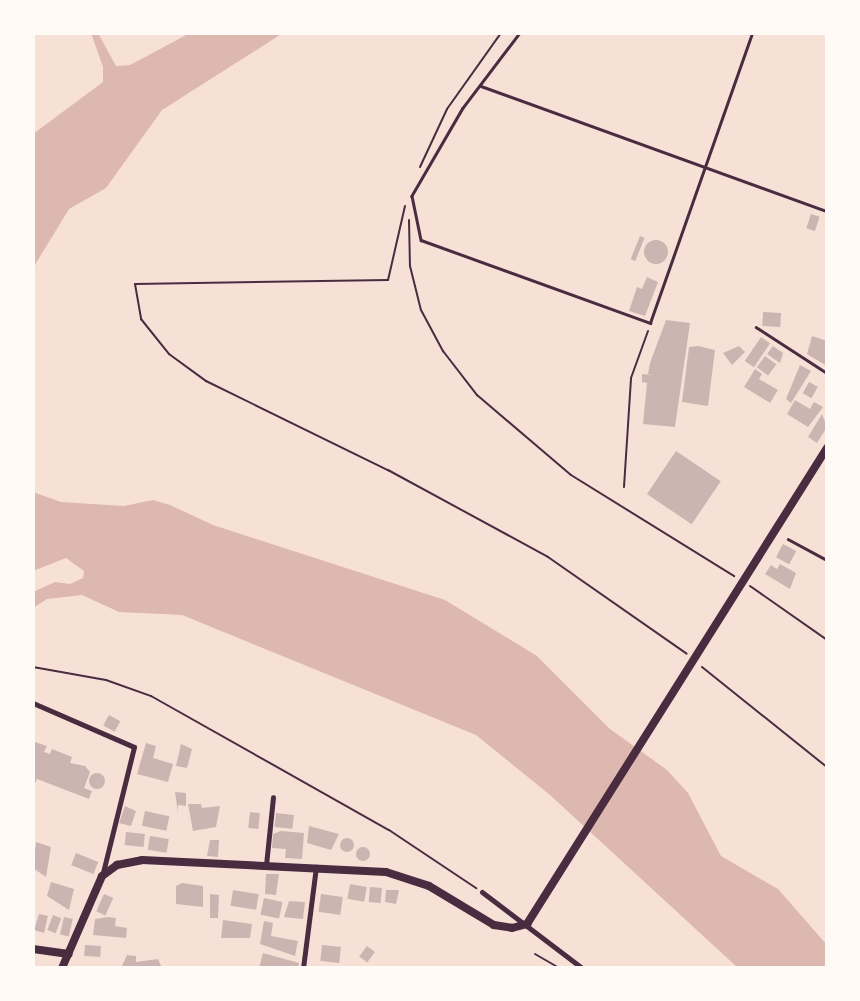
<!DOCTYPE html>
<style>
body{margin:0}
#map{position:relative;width:860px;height:1001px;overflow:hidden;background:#f7e1d7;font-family:Merriweather,serif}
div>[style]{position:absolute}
.water>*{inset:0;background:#dcb8b0}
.building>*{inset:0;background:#ccb4b1;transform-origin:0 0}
.round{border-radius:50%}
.path>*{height:2px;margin:-1px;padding:0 1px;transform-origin:1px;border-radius:1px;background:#4a2c40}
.service>*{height:2.5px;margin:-1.25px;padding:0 1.25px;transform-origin:1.25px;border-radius:1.25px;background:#4a2c40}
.minor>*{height:5px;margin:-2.5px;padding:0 2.5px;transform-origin:2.5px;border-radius:2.5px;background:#4a2c40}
.secondary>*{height:8px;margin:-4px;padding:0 4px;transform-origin:4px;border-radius:4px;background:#4a2c40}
span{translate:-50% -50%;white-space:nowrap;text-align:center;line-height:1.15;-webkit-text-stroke:7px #fffaf5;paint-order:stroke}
.frame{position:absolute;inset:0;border:35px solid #fffaf5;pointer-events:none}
</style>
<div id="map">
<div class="water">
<div style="clip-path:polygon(91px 33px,98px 33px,116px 66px,130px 65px,190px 33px,283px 33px,162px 110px,106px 188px,69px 209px,33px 268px,33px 134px,103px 82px,103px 67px)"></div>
<div style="clip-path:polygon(33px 492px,61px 502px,124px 506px,153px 500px,170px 505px,213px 525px,445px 600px,537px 656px,610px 729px,667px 770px,688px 793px,721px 856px,778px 889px,827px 945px,827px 968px,738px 968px,550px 795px,476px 735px,182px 615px,119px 612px,82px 595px,47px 599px,33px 608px,33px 592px,55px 582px,70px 584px,83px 578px,84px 571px,66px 558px,33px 571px)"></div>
</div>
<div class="building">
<div style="left:811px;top:214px;width:9px;height:15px;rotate:18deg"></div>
<div style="left:640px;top:236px;width:5px;height:25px;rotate:22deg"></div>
<div class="round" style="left:644px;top:240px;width:24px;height:24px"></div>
<div style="clip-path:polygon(647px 277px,658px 282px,645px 316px,629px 311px,637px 287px,642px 289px)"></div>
<div style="left:763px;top:312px;width:18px;height:14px;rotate:3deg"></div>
<div style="clip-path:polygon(666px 320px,690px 323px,675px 427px,643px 424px,647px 383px,642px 382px,642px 374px,653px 375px,648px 374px,650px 363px)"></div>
<div style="clip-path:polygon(812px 336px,827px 341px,827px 366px,807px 354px)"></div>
<div style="left:761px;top:337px;width:11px;height:29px;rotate:34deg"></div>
<div style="clip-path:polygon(698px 346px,715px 350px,708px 406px,682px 402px,689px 347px)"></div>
<div style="clip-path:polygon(739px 346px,745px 352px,732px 365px,723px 353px)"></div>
<div style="clip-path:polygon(773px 346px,783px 353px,780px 363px,767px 354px)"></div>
<div style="left:765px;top:356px;width:14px;height:14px;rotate:36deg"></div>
<div style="clip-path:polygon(800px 365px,811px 371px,791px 403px,786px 399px)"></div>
<div style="clip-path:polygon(755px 369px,762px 374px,759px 379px,778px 390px,770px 403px,744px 387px)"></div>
<div style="left:809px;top:382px;width:10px;height:13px;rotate:29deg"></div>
<div style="clip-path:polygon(795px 400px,810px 409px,814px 402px,823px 407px,808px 427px,787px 414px)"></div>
<div style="clip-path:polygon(822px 414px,827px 427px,817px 443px,808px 437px)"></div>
<div style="left:676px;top:451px;width:54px;height:52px;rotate:34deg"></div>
<div style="left:783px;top:544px;width:15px;height:15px;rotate:28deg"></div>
<div style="clip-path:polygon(780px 564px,796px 573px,790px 589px,765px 574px,771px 565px,777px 569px)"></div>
<div style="left:109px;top:715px;width:13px;height:12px;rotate:29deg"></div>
<div style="clip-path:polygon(35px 742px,47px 746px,44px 752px,50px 754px,52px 749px,72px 757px,70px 763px,85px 766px,90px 772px,84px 788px,92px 791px,89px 799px,37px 779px,33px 788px)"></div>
<div style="clip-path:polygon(146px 743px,156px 746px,153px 758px,173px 764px,168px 782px,137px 774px)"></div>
<div style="clip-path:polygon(181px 744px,192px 749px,187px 768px,176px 766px)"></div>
<div class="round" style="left:89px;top:773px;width:16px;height:16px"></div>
<div style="clip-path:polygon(175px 792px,186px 793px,186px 806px,178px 805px,178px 813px)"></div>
<div style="clip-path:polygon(188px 804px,201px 804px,202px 808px,220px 806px,216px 827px,193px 831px)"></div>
<div style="clip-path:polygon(125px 806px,136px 811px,131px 826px,119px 823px)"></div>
<div style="left:145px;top:811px;width:25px;height:15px;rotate:12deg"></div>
<div style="left:250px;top:812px;width:10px;height:16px;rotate:6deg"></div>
<div style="left:276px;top:813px;width:18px;height:14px;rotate:6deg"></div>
<div style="clip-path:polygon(309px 826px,339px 834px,331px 850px,307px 843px)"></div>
<div style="clip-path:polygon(281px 831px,304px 833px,302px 859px,285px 858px,286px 849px,272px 848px,273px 834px)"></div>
<div style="left:126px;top:832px;width:19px;height:13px;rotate:6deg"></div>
<div style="left:150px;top:836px;width:19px;height:14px;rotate:9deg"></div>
<div class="round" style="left:340px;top:838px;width:14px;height:14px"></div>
<div style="clip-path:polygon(210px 840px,219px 840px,218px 857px,207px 856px)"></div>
<div style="clip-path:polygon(36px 842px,51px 847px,46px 877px,33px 868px)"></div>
<div class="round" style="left:356px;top:847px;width:14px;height:14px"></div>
<div style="left:76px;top:853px;width:24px;height:13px;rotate:22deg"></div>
<div style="clip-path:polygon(266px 874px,279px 874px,276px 895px,265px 894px)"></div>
<div style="clip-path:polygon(51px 882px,74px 889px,69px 910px,47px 896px)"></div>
<div style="clip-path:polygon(182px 883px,203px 886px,203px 907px,176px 904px,176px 886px)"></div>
<div style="left:350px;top:884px;width:17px;height:15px;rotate:10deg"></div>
<div style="left:370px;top:887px;width:12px;height:15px;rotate:5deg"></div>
<div style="left:233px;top:890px;width:26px;height:16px;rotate:9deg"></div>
<div style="clip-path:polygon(386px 890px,399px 890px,396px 904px,385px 902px)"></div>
<div style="left:104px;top:894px;width:10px;height:19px;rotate:24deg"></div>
<div style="clip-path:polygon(210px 894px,219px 895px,218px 918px,210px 918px)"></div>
<div style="left:321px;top:894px;width:22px;height:18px;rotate:8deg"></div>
<div style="left:264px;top:898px;width:19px;height:17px;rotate:12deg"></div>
<div style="clip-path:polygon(289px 901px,305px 902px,303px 919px,284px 917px)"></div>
<div style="clip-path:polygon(39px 914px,48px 916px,44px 933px,34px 930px)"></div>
<div style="left:53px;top:915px;width:9px;height:16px;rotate:21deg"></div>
<div style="left:64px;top:917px;width:9px;height:18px;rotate:13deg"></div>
<div style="clip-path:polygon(108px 917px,116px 918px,115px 926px,127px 928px,126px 938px,93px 935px,95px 919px)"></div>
<div style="clip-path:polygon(223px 920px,252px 924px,250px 938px,221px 938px)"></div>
<div style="clip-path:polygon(264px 921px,273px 923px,271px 936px,298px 941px,295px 956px,260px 944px)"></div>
<div style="left:85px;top:945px;width:16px;height:11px;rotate:4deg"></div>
<div style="left:322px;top:945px;width:19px;height:16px;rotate:6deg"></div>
<div style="left:367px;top:946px;width:10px;height:13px;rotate:37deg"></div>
<div style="clip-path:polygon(263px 953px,299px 963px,298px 968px,259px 968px)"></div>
<div style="clip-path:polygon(127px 955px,136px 956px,136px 962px,158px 959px,162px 968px,121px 968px)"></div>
</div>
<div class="path">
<div style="left:420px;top:167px;width:64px;rotate:-65deg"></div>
<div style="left:447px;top:109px;width:93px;rotate:-54.6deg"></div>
<div style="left:405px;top:206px;width:76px;rotate:102.9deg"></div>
<div style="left:388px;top:280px;width:253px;rotate:179.1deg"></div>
<div style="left:135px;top:284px;width:36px;rotate:80deg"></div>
<div style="left:141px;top:319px;width:45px;rotate:51.3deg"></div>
<div style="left:169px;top:354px;width:46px;rotate:36.1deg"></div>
<div style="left:206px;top:381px;width:203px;rotate:26.1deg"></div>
<div style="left:388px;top:470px;width:182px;rotate:28.5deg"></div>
<div style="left:548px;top:557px;width:169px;rotate:34.9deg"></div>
<div style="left:409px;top:220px;width:46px;rotate:88.8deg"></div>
<div style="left:410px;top:266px;width:45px;rotate:76deg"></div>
<div style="left:421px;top:310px;width:47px;rotate:61.8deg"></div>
<div style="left:443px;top:351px;width:56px;rotate:52.3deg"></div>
<div style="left:477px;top:395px;width:123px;rotate:40.4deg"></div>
<div style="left:571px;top:475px;width:192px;rotate:31.8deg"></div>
<div style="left:624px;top:487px;width:109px;rotate:-86.3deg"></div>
<div style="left:631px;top:378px;width:50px;rotate:-70.1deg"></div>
<div style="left:750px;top:586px;width:94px;rotate:35deg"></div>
<div style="left:33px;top:667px;width:74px;rotate:10.1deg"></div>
<div style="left:106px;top:680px;width:48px;rotate:19.6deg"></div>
<div style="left:151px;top:696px;width:273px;rotate:29.4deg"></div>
<div style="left:389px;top:830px;width:105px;rotate:33.7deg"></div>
<div style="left:702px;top:667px;width:160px;rotate:38.7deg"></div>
<div style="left:535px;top:954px;width:28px;rotate:30deg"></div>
</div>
<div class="service">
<div style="left:520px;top:33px;width:94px;rotate:127.2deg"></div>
<div style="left:463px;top:108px;width:102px;rotate:120.1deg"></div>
<div style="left:412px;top:196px;width:45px;rotate:78.4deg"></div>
<div style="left:421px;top:240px;width:244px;rotate:19.9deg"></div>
<div style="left:650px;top:323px;width:307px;rotate:-70.6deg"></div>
<div style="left:825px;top:33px;width:2px;rotate:27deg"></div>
<div style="left:481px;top:86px;width:368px;rotate:19.9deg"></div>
<div style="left:756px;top:327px;width:85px;rotate:32.9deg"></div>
<div style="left:788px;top:539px;width:44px;rotate:28.3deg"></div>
</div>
<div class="minor">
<div style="left:33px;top:703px;width:110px;rotate:23.5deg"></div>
<div style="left:134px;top:747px;width:133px;rotate:103.9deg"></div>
<div style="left:266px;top:865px;width:68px;rotate:-84.1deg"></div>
<div style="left:482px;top:892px;width:126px;rotate:37.2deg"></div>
<div style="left:303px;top:968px;width:102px;rotate:-82.7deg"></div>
</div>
<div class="secondary">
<div style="left:33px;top:949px;width:36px;rotate:8deg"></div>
<div style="left:62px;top:968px;width:100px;rotate:-66.5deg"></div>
<div style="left:102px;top:876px;width:19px;rotate:-36deg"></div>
<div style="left:117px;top:865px;width:25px;rotate:-11deg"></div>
<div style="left:142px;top:860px;width:244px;rotate:2.8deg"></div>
<div style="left:386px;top:872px;width:45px;rotate:18deg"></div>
<div style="left:429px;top:886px;width:76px;rotate:31deg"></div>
<div style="left:494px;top:925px;width:18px;rotate:9deg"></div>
<div style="left:512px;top:928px;width:16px;rotate:-15deg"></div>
<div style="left:527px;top:924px;width:563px;rotate:-57.78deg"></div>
</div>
<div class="frame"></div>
</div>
